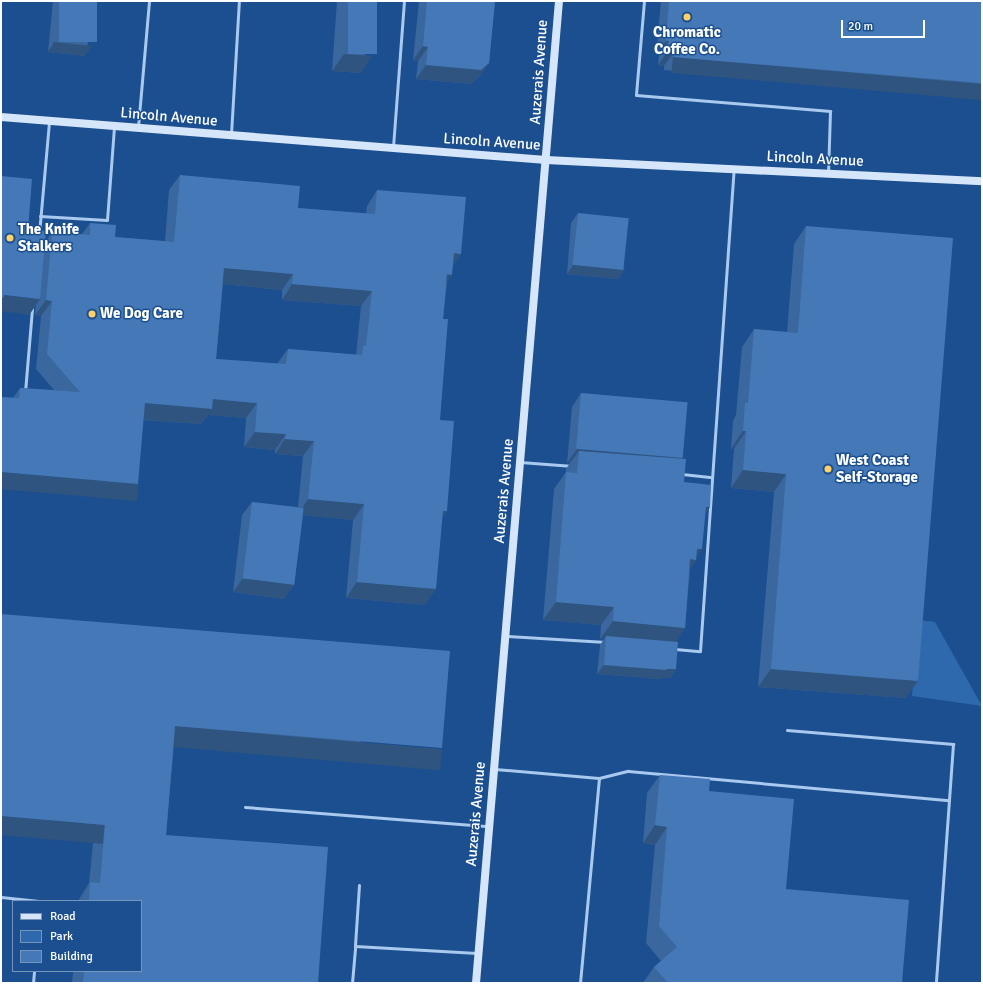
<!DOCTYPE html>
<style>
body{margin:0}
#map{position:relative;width:983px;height:984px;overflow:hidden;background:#1b4f8f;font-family:Signika,sans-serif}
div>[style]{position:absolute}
.green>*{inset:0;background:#2e69ad}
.lane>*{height:3px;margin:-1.5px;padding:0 1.5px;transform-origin:1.5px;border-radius:1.5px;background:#a9c9ee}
.secondary>*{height:8px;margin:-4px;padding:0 4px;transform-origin:4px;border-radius:4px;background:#d6e6fa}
.wall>*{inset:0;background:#3a679d}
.shaded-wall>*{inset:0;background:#305480;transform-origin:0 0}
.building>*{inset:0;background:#4478b7;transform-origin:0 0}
.dots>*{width:11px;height:11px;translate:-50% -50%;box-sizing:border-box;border:2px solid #1b4f8f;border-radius:50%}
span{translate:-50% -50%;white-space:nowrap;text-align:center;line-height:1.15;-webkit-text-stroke:3px #1b4f8f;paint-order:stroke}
.poi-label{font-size:15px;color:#fff;font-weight:700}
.left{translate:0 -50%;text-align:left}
.street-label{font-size:15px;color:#fff}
.frame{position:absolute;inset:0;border:2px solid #fff;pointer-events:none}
.legend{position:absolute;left:12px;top:900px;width:130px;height:72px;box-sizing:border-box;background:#1b4f8f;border:1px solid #7695bc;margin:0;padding:5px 7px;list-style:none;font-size:12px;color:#fff}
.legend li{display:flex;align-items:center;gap:8px;height:20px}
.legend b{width:20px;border:1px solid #7695bc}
.scale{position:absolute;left:841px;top:20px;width:84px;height:18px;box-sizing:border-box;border:2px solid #fff;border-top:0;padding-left:5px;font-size:12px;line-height:14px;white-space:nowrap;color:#fff;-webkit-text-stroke:3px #1b4f8f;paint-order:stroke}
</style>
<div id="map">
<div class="green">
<div style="clip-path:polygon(918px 620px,935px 622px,982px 706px,912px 696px)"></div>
</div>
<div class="lane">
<div style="left:644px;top:1px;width:94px;rotate:94.9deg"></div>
<div style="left:636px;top:95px;width:195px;rotate:4.7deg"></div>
<div style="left:830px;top:111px;width:62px;rotate:91.8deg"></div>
<div style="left:138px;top:127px;width:126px;rotate:-85deg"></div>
<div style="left:231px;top:134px;width:133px;rotate:-86.6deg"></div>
<div style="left:393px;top:147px;width:146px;rotate:-85.7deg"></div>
<div style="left:40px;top:216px;width:67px;rotate:3.4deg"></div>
<div style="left:107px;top:220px;width:93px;rotate:-85.7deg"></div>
<div style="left:39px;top:234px;width:112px;rotate:-84.9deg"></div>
<div style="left:25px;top:392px;width:84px;rotate:-85.2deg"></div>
<div style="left:520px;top:462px;width:53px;rotate:4.3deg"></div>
<div style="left:682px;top:474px;width:30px;rotate:6deg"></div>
<div style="left:506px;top:636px;width:100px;rotate:3.4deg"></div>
<div style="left:675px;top:649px;width:25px;rotate:5deg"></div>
<div style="left:700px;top:651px;width:482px;rotate:-86deg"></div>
<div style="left:787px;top:730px;width:167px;rotate:4.8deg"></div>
<div style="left:953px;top:744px;width:240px;rotate:94.1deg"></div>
<div style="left:495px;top:769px;width:104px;rotate:4.9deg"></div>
<div style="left:599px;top:778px;width:206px;rotate:95.3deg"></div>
<div style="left:599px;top:778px;width:30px;rotate:-14deg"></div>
<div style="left:628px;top:771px;width:322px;rotate:5.2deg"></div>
<div style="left:245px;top:807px;width:244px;rotate:4.5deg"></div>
<div style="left:359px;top:885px;width:61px;rotate:93.8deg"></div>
<div style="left:355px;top:946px;width:122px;rotate:3.3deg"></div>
<div style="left:1px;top:897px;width:38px;rotate:6deg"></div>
<div style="left:33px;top:983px;width:12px;rotate:-85deg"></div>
<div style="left:352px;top:983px;width:37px;rotate:-85deg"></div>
</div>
<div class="secondary">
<div style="left:1px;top:117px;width:547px;rotate:4.51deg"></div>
<div style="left:546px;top:160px;width:437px;rotate:2.8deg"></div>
<div style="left:476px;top:983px;width:986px;rotate:-85.17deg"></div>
</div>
<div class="wall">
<div style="clip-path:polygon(53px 1px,97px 1px,85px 56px,48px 52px)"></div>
<div style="clip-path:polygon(337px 1px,377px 1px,361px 73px,332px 71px)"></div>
<div style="clip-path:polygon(419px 1px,495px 1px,489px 63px,479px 77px,471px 84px,416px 79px,418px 61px,413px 60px)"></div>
<div style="clip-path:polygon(661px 1px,982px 1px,982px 98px,664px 70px,664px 66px,658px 65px,659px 55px,656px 55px)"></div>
<div style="clip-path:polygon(evenodd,180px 175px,298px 208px,366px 214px,367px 206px,377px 190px,461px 254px,453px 265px,447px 283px,443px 319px,440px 420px,447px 511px,442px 517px,425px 605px,346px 598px,353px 520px,303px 515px,294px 585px,284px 599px,233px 592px,242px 515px,252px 502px,298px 507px,303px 456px,275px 454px,275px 450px,244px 447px,246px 418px,208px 415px,201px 424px,143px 420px,127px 500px,13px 398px,20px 388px,54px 390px,36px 369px,41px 316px,35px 315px,36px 305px,29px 315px,28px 230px,45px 242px,52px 232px,82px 234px,90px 223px,115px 237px,165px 241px,169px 190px,180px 175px,223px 284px,282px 290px,282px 300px,361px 306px,356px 355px,288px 349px,277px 364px,216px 359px,223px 284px)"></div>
<div style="clip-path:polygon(578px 213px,625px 269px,618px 279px,567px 274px,571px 223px)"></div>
<div style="clip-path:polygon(806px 226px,906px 698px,758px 687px,774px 492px,731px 488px,734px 449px,731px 449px,733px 421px,736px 415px,742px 347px,754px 329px,787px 332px,794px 244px)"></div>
<div style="clip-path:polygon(581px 393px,682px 459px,684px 482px,705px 514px,696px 560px,690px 569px,685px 628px,675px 642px,676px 669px,670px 678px,661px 678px,660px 679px,597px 674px,600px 645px,604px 639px,600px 639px,601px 625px,543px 620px,554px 489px,566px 472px,566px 469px,570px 463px,567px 463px,572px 407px)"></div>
<div style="clip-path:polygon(1px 614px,429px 766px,174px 744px,166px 835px,318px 983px,72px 983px,73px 971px,141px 971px,141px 901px,78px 901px,89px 883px,93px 843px)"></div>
<div style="clip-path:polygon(660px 775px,709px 791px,786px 889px,902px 983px,643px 983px,654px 967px,661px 961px,646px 943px,655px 845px,643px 843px,647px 793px)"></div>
</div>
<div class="shaded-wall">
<div style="clip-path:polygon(666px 41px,669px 41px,659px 55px,656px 55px)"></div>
<div style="clip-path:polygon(54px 42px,92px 46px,85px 56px,48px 52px)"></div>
<div style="clip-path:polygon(423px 46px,428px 47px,418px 61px,413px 60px)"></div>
<div style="clip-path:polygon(668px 51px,674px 52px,664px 66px,658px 65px)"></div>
<div style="clip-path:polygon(344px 54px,372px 56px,361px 73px,332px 71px)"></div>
<div style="left:673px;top:57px;width:310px;height:16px;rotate:5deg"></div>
<div style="clip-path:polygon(489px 63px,479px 77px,471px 84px,416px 79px,426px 65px)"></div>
<div style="clip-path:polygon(454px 253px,461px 254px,450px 269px)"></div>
<div style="clip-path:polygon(573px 265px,625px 269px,618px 279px,567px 274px)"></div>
<div style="clip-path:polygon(224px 268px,293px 274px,282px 290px,213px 283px)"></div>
<div style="clip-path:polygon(447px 274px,452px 275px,442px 290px)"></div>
<div style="clip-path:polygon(292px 284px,372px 291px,361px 306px,282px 300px)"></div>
<div style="clip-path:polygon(4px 295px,40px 299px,29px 315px,1px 311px,1px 298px)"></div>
<div style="clip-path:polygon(46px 300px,52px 301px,41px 316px,35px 315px)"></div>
<div style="clip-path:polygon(213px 399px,257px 403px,246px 418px,208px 415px,201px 424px,134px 419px,145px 403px)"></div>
<div style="clip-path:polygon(743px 431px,746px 431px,734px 449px,731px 449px)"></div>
<div style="clip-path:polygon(255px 432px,286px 434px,275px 450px,244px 447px)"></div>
<div style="clip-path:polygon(285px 439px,314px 441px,303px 456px,275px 454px)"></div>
<div style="clip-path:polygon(577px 449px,683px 457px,674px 471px,579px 451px,570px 463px,567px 463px)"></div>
<div style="clip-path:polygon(743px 470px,786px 474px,774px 492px,731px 488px)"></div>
<div style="left:1px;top:472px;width:138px;height:17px;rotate:5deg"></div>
<div style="clip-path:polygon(308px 499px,364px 504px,353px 520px,298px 515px)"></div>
<div style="clip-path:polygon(706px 507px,710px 507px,697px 525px)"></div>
<div style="clip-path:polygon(443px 511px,447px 511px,436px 526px)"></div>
<div style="clip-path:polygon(697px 549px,702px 549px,694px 560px,696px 560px,684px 578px,678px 577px)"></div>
<div style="clip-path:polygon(243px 578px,294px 585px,284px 599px,233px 592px)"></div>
<div style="clip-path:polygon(357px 582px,436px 589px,425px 605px,346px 598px)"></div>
<div style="clip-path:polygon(556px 602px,614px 607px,601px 625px,543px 620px)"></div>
<div style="clip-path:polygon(613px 621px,685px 628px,673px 646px,606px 636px,604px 639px,600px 639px)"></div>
<div style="clip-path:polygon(604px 665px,666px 669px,676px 669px,670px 678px,661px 678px,660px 679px,597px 674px)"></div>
<div style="clip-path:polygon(771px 669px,918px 681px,906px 698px,758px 687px)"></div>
<div style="left:175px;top:726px;width:268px;height:21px;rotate:5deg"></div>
<div style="left:1px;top:816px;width:104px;height:19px;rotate:5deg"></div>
<div style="clip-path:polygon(655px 825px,667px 827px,655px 845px,643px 843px)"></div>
</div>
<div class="building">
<div style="left:59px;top:1px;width:38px;height:41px"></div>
<div style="left:348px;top:1px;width:29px;height:53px"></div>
<div style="clip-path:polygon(427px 1px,495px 1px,489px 63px,481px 70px,426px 65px,428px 47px,423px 46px)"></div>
<div style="clip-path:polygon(669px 1px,982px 1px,982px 83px,673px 57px,674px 52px,668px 51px,669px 41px,666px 41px)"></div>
<div style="clip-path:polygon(evenodd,180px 175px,300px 186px,298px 208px,375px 214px,377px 190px,466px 197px,461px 254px,454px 253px,452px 275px,447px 274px,443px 319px,448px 319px,440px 420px,454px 421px,447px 511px,443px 511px,436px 589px,357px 582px,364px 504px,308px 499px,314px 441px,285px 439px,286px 434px,255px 432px,257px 403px,213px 399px,212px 409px,145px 403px,138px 484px,1px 472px,1px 397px,19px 398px,20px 388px,80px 392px,47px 354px,52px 301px,46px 300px,52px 232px,90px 235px,90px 223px,116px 225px,115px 237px,174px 242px,180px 175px,224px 268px,293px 274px,292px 284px,372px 291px,366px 346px,363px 346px,362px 355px,288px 349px,286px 364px,216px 359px,224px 268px)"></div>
<div style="clip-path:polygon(1px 176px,32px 179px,28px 230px,46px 231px,40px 299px,4px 295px,3px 298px,1px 298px)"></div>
<div style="left:578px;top:213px;width:51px;height:52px;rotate:6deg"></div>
<div style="clip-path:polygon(806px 226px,953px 238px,918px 681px,771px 669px,786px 474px,743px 470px,746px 431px,743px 431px,745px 403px,748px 403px,754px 329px,798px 333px)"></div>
<div style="left:581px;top:393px;width:107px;height:56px;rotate:5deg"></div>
<div style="clip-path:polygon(579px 451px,686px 459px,684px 482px,711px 485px,710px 507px,706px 507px,702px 549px,697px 549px,696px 560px,690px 559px,685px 628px,613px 621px,614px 607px,556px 602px,566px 472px,577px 473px)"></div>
<div style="left:252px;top:502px;width:52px;height:77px;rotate:7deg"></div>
<div style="clip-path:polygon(1px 614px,450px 651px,442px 748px,175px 726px,166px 835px,328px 847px,318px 983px,83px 983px,84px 971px,141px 971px,141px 901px,89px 901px,90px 882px,100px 883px,105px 825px,1px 816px)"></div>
<div style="clip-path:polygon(606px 636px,678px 642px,676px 669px,666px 669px,666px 670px,604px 665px)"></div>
<div style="clip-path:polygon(660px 775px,710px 779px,709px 791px,794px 799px,786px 889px,909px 900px,902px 983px,668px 983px,654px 967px,677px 947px,659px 926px,667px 827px,655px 825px)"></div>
</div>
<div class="dots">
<div style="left:687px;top:17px;background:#ffd166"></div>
<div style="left:10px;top:238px;background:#ffd166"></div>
<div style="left:92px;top:314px;background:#ffd166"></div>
<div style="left:828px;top:469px;background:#ffd166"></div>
</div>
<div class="poi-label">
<span style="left:687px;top:41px">Chromatic<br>Coffee Co.</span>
<span class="left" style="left:18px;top:238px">The Knife<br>Stalkers</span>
<span class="left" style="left:100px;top:314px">We Dog Care</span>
<span class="left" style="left:836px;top:469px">West Coast<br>Self-Storage</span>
</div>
<div class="street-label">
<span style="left:539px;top:72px;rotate:-86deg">Auzerais Avenue</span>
<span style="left:169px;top:117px;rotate:5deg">Lincoln Avenue</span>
<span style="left:492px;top:142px;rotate:4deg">Lincoln Avenue</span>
<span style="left:815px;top:159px;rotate:3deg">Lincoln Avenue</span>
<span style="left:504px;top:491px;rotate:-85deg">Auzerais Avenue</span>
<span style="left:476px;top:814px;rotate:-85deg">Auzerais Avenue</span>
</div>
<div class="frame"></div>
<ul class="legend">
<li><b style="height:5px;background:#d6e6fa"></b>Road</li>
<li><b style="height:11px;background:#2e69ad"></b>Park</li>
<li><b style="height:11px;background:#4478b7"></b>Building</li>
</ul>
<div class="scale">20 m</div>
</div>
